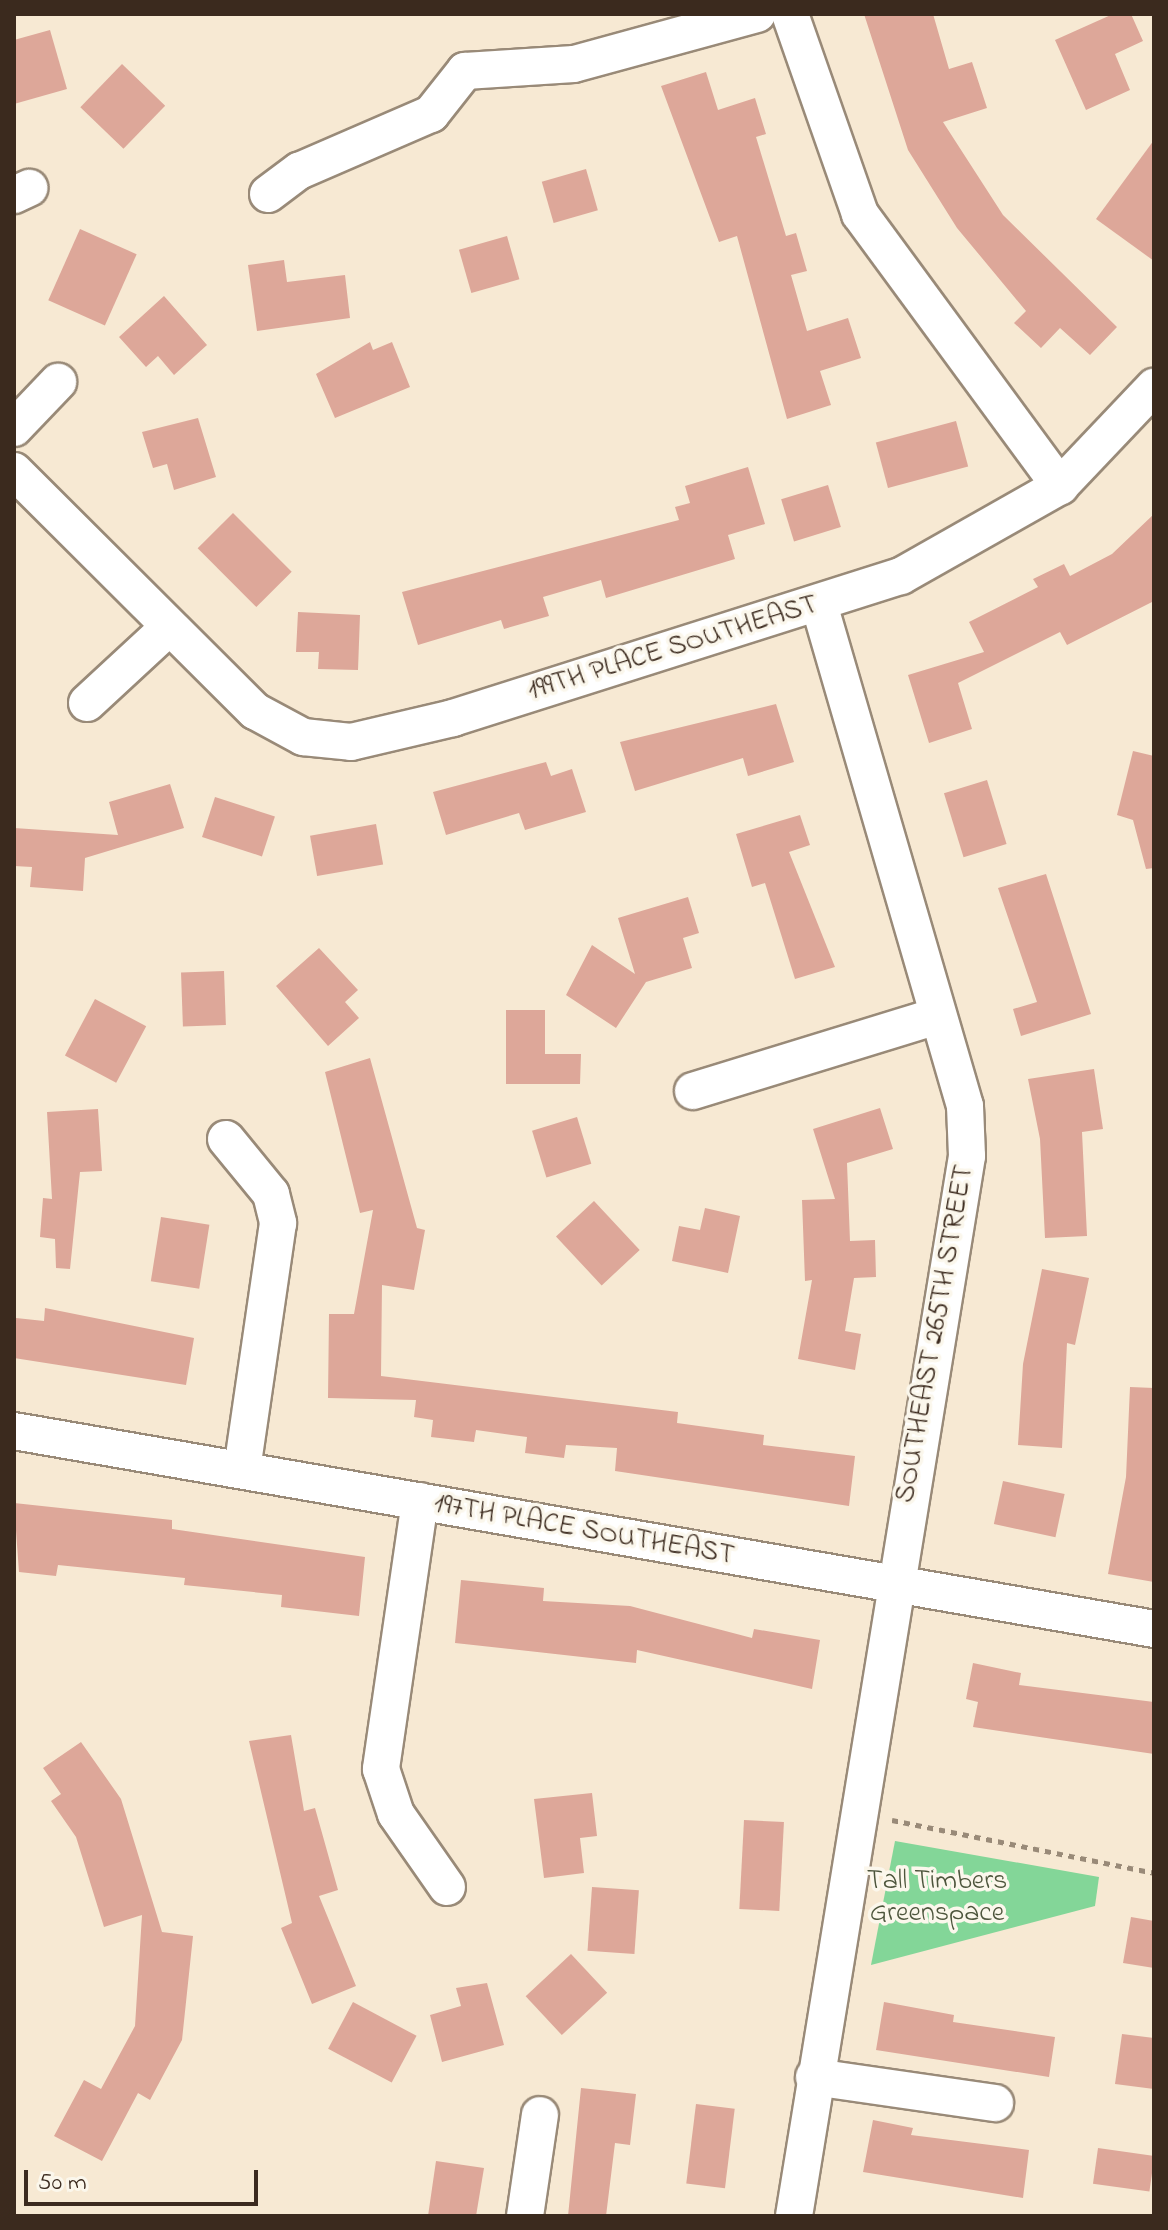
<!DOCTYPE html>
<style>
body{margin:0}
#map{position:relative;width:1168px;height:2230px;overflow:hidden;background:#f7e9d3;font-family:"Indie Flower",sans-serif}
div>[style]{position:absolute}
.green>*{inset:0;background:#83d698}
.building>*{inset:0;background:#dda799;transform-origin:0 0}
.path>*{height:5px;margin-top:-2.5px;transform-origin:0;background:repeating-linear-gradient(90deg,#998a78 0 6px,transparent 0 12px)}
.roads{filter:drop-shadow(2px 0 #998a78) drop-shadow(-2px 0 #998a78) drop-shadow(0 2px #998a78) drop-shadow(0 -2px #998a78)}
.minor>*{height:36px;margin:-18px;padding:0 18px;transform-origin:18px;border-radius:18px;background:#fff}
span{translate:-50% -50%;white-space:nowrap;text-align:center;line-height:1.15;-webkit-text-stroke:7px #fbf7ec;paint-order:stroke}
.street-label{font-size:28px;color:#3b2a1e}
.park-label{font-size:28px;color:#4d553c}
.frame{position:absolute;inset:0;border:16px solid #3b2a1e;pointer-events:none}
.scale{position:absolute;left:24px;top:2170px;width:234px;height:36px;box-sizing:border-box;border:4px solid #3b2a1e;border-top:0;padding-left:10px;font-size:24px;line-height:28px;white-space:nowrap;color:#3b2a1e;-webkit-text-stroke:6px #fbf7ec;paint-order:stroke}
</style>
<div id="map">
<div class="green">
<div style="clip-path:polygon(895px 1841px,1099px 1877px,1095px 1906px,871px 1965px)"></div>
</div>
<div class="building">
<div style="clip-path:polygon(864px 14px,933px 14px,949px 69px,972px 62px,987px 108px,943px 122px,1003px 215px,1117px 327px,1090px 355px,1060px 328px,1041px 348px,1014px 323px,1026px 311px,957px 228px,908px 150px)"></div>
<div style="clip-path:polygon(1113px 14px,1131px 14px,1143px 41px,1115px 54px,1130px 90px,1086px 110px,1055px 40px)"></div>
<div style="clip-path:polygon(50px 30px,67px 89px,14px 104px,14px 40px)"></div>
<div style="left:122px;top:64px;width:60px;height:60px;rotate:44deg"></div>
<div style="clip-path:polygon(706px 72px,718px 110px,755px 98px,766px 134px,756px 137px,786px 236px,796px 233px,807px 271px,791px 275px,807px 331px,848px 318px,861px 358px,820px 371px,831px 405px,787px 419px,737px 236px,719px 242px,661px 86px)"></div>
<div style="clip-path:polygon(1154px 140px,1154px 261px,1096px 219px)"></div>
<div style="left:586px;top:169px;width:43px;height:46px;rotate:74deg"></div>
<div style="left:80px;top:229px;width:62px;height:78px;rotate:24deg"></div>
<div style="left:507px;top:236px;width:45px;height:50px;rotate:74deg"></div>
<div style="clip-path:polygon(284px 260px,287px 282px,345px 275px,350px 318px,257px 331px,248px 265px)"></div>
<div style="clip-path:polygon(164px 296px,207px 345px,174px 375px,158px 356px,146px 367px,119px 337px)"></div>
<div style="clip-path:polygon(370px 342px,373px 350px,392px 342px,410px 387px,335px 418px,316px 374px)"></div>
<div style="clip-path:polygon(198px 418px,216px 477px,174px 490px,167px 464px,153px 468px,142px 432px)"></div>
<div style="left:956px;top:421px;width:47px;height:83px;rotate:75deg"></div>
<div style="clip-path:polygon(748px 467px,765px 524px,728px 535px,735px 559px,606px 598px,601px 580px,543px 597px,549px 616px,504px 629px,501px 620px,418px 645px,402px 592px,679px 520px,675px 507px,690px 503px,685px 486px)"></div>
<div style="left:828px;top:485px;width:44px;height:49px;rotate:73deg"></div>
<div style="left:233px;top:513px;width:83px;height:50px;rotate:45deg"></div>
<div style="clip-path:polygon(1154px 514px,1154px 601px,1067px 645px,1060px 632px,958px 683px,972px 729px,929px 743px,908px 675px,984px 652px,969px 622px,1038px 587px,1033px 579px,1064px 564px,1070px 576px,1112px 554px)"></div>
<div style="clip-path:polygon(298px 612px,360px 615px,358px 670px,318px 669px,319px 652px,296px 652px)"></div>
<div style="clip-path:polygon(776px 704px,794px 762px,748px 776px,743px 758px,635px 791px,620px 742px)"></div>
<div style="clip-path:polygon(1133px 751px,1154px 756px,1154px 868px,1146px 869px,1133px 820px,1117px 815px)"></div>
<div style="clip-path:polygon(546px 762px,551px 776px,572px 769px,586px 812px,525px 830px,519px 813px,446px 835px,433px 792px)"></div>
<div style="left:987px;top:780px;width:67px;height:45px;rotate:73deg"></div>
<div style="clip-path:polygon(170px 784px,184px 828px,85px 858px,83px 891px,30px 887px,32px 867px,14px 866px,14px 828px,118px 835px,109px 802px)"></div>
<div style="left:215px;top:797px;width:63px;height:42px;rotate:18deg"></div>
<div style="clip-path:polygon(800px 815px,810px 845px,789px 852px,835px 967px,795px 979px,765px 883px,752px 887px,736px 834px)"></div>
<div style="left:376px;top:824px;width:41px;height:67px;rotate:80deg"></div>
<div style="clip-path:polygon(1046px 874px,1091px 1014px,1021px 1036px,1013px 1009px,1037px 1002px,998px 888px)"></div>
<div style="clip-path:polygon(688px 897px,699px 933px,683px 938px,692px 968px,646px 982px,616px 1028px,566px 995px,592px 945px,635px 974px,618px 918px)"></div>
<div style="clip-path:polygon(319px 948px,358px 990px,345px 1002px,359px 1018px,328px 1046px,276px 986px)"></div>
<div style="left:224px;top:971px;width:54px;height:43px;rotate:88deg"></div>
<div style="left:95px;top:999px;width:58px;height:64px;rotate:28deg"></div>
<div style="clip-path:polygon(506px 1010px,545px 1010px,545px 1054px,581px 1054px,580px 1084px,506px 1084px)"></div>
<div style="clip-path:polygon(370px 1058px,417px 1228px,425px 1230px,414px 1290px,382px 1285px,381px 1376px,678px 1412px,677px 1423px,764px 1435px,763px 1445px,855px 1456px,849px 1506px,615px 1471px,617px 1448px,566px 1445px,564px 1458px,525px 1453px,527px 1437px,476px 1430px,474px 1442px,431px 1437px,433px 1420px,414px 1417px,416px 1400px,328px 1398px,329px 1314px,354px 1314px,373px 1210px,360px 1213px,325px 1072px)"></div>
<div style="clip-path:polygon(1094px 1069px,1103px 1129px,1082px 1132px,1087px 1236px,1045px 1238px,1040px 1139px,1028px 1079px)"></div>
<div style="clip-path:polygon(880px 1108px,893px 1149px,847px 1163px,850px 1241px,875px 1240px,876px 1277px,854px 1278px,845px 1331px,861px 1334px,855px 1370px,798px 1359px,812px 1280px,805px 1281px,802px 1200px,835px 1199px,813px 1129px)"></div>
<div style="clip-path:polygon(98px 1109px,102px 1171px,80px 1172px,70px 1269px,56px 1268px,55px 1239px,40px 1237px,43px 1198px,52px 1199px,47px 1112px)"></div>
<div style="left:577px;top:1117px;width:49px;height:47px;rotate:73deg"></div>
<div style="left:594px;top:1201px;width:67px;height:52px;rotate:47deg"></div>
<div style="clip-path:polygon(705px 1208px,740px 1216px,728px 1273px,672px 1261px,679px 1226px,700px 1230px)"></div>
<div style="left:161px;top:1217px;width:49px;height:65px;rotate:9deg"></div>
<div style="clip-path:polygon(1042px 1269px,1089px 1278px,1075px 1345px,1067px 1343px,1062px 1448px,1018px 1445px,1023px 1364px)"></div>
<div style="clip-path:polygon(45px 1308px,194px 1338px,186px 1385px,14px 1358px,16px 1318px,44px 1321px)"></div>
<div style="clip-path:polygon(1130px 1387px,1154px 1388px,1154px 1582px,1108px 1574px,1126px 1477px)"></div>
<div style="left:1003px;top:1481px;width:63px;height:44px;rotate:12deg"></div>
<div style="clip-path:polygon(14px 1503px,172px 1520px,172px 1529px,365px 1557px,359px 1616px,281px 1607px,282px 1595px,184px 1585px,185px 1578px,58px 1565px,56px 1576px,19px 1572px)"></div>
<div style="clip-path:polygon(461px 1580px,544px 1588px,543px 1601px,630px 1606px,752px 1638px,754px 1629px,820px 1640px,812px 1689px,637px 1650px,636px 1663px,455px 1643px)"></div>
<div style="clip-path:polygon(973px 1663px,1021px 1673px,1019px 1685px,1154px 1702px,1154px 1754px,973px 1727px,978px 1702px,966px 1699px)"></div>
<div style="clip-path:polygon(291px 1735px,304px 1811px,315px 1808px,338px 1890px,319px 1896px,356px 1986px,312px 2004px,281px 1928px,292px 1923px,249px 1741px)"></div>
<div style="clip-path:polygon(81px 1742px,121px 1799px,162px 1932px,193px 1936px,182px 2040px,150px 2100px,138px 2093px,102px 2161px,54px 2136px,84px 2080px,101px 2089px,135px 2026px,142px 1915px,104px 1927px,76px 1837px,51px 1801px,61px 1794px,43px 1768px)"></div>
<div style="clip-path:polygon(592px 1793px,597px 1836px,580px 1838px,584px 1873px,544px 1878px,534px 1799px)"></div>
<div style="left:744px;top:1820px;width:40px;height:89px;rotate:3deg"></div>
<div style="left:592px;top:1887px;width:47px;height:64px;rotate:4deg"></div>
<div style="clip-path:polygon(1131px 1917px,1154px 1921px,1154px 1968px,1123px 1963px)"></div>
<div style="left:571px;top:1954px;width:53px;height:62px;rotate:47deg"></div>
<div style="clip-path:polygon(487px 1983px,504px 2045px,442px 2062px,430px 2015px,461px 2006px,456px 1988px)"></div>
<div style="left:353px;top:2002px;width:72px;height:53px;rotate:28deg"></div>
<div style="clip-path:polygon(884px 2002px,954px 2015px,953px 2022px,1055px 2037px,1049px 2077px,876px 2050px)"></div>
<div style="clip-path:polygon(1122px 2034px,1154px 2038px,1154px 2089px,1115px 2084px)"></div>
<div style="clip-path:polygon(581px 2088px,636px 2094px,630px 2145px,615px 2143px,606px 2216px,568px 2216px)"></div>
<div style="left:696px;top:2104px;width:39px;height:80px;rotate:7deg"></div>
<div style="clip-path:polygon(873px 2120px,913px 2128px,911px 2135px,1029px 2150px,1023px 2198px,863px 2172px)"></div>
<div style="left:1098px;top:2148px;width:57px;height:36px;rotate:8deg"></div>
<div style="clip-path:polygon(436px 2161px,484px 2168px,476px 2216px,428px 2216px)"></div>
</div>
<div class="path">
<div style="left:892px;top:1820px;width:267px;rotate:11.4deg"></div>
</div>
<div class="roads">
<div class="minor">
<div style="left:790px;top:14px;width:212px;rotate:70.7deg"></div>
<div style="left:860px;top:214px;width:338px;rotate:53.7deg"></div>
<div style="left:268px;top:194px;width:39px;rotate:-37deg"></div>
<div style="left:299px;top:171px;width:144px;rotate:-23.4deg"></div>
<div style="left:431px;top:114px;width:55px;rotate:-51.7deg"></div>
<div style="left:465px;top:71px;width:109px;rotate:-3.7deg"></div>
<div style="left:574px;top:64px;width:190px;rotate:-15.3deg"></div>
<div style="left:14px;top:195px;width:17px;rotate:-25deg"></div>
<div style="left:14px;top:428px;width:64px;rotate:-46.3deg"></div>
<div style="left:14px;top:471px;width:340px;rotate:44.9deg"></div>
<div style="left:255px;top:711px;width:55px;rotate:28.4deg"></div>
<div style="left:303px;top:737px;width:48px;rotate:5.9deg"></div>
<div style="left:351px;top:742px;width:105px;rotate:-13.2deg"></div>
<div style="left:453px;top:718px;width:470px;rotate:-17.6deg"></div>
<div style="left:901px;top:576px;width:183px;rotate:-29.5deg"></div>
<div style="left:1060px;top:486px;width:137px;rotate:-46.5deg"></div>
<div style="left:87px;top:703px;width:109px;rotate:-42.8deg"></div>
<div style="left:693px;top:1091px;width:255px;rotate:-17.1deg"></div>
<div style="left:226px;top:1139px;width:71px;rotate:50.7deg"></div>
<div style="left:271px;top:1194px;width:30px;rotate:76deg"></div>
<div style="left:278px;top:1223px;width:249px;rotate:98.3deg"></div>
<div style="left:14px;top:1431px;width:1157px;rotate:9.85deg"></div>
<div style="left:420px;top:1501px;width:271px;rotate:98.3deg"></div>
<div style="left:381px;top:1769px;width:47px;rotate:71.6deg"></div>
<div style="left:396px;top:1814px;width:89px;rotate:55.1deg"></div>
<div style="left:814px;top:2077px;width:183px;rotate:8.2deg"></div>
<div style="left:525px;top:2216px;width:102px;rotate:-81.6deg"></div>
<div style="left:794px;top:2216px;width:1074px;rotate:-80.73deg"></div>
<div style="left:967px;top:1156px;width:50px;rotate:-92.3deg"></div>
<div style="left:965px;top:1106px;width:523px;rotate:-106.22deg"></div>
</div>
</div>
<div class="street-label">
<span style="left:673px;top:649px;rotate:-17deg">199TH PLACE SOUTHEAST</span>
<span style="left:936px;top:1334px;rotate:-80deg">SOUTHEAST 265TH STREET</span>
<span style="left:584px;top:1531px;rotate:10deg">197TH PLACE SOUTHEAST</span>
</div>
<div class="park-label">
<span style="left:937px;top:1898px">Tall Timbers<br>Greenspace</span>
</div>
<div class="frame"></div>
<div class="scale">50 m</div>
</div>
